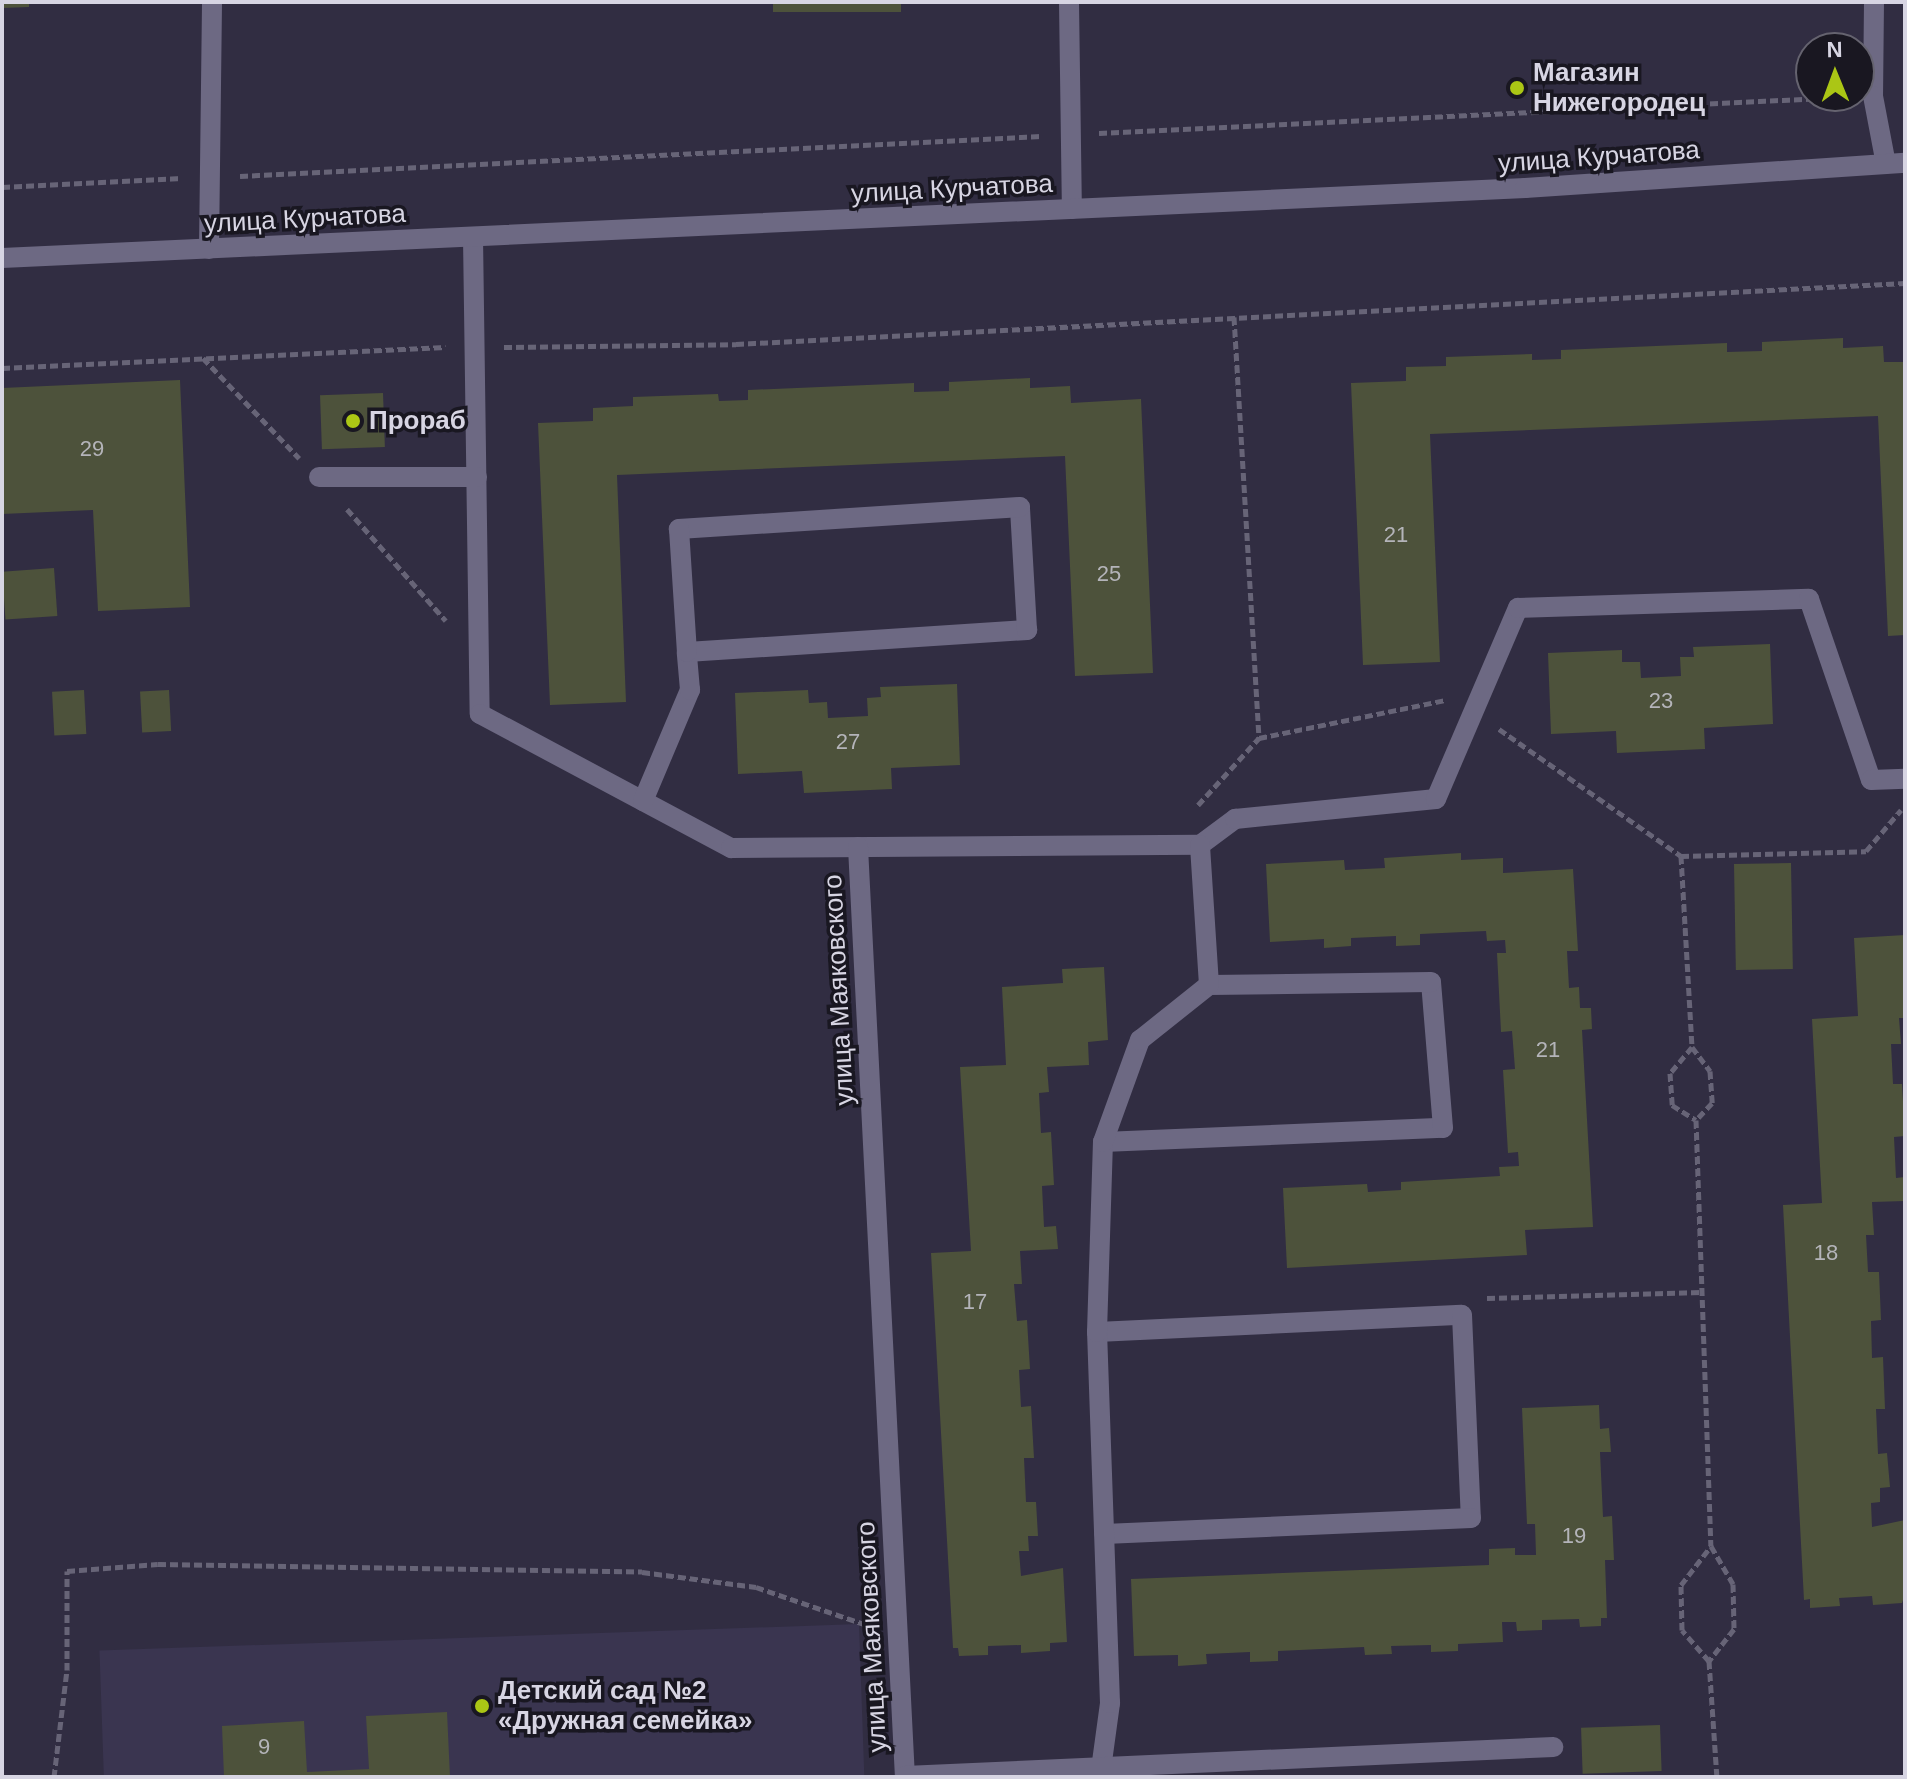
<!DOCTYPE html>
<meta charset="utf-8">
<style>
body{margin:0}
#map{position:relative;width:1907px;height:1779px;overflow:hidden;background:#312d42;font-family:Helvetica,sans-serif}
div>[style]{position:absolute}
.built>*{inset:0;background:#3a3550;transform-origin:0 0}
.building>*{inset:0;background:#4d523b;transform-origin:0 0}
.path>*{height:5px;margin-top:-2.5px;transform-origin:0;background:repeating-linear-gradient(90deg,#676477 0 8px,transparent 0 12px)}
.minor>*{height:20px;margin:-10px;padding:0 10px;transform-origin:10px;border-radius:10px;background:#6d6983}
.dots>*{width:22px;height:22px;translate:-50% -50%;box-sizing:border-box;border:4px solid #191721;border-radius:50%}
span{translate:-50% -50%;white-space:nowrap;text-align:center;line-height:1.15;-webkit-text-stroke:7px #191721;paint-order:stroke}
.number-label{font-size:22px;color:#b4b4b9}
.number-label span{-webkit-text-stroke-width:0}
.poi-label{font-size:26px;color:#d7d5e3;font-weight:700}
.left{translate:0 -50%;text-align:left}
.street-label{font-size:26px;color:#d7d5e3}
.frame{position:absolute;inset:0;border:4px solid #d7d5e3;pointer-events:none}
.north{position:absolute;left:1795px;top:32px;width:80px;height:80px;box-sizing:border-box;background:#191721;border:2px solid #65636f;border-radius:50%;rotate:359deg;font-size:22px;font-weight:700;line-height:32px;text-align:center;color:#d7d5e3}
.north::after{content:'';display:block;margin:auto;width:28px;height:36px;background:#abc615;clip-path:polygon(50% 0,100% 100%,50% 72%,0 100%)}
</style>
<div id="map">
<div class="built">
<div style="left:859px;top:1624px;width:153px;height:760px;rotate:88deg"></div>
</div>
<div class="building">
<div style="clip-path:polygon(2px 2px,29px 2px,29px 7px,2px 8px)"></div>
<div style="left:773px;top:2px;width:128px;height:10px"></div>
<div style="clip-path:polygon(1843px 338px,1843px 348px,1883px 346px,1884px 362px,1905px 362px,1905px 635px,1888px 636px,1878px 416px,1430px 434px,1440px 662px,1363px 665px,1351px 383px,1406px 381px,1406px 367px,1446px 366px,1446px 357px,1532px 354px,1532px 360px,1561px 359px,1561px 350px,1727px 343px,1727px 352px,1762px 351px,1762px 342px)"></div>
<div style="clip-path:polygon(1030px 378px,1030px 388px,1070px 386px,1071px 403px,1141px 399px,1153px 673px,1075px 676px,1065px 456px,617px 475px,626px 702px,550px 705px,538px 423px,593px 421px,593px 408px,633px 406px,633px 397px,718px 394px,719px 401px,748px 400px,748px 390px,914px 383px,914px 392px,949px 391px,949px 382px)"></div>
<div style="clip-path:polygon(180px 380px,190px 607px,98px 611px,93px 510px,2px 514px,2px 388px)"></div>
<div style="left:383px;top:393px;width:54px;height:63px;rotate:88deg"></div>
<div style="left:54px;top:568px;width:48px;height:52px;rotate:86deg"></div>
<div style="clip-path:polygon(1770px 644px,1773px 724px,1704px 728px,1705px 749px,1617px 753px,1616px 731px,1551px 734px,1548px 653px,1622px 650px,1622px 662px,1640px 662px,1641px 678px,1681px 676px,1680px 657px,1694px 657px,1693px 647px)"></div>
<div style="clip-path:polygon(957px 684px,960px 765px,891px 768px,892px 789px,804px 793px,802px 771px,738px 774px,735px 693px,808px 690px,809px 703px,827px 702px,828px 718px,868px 716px,867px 698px,881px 697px,880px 687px)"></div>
<div style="left:84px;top:690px;width:44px;height:32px;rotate:87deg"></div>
<div style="left:169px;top:690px;width:41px;height:29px;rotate:87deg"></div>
<div style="clip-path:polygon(1461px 853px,1461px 860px,1503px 858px,1503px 873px,1573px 869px,1578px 951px,1567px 951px,1569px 988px,1579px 987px,1580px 1008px,1591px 1008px,1592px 1029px,1582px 1030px,1593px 1227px,1525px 1230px,1527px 1255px,1287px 1268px,1283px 1188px,1367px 1184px,1368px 1192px,1401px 1190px,1401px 1182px,1500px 1176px,1499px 1167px,1519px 1166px,1518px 1152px,1508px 1153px,1503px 1070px,1515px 1069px,1512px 1031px,1501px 1032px,1497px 953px,1506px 953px,1505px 940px,1487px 941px,1486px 931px,1420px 934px,1420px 945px,1396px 946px,1396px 936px,1351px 938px,1351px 946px,1324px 948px,1324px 939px,1270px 942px,1266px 864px,1344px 860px,1345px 870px,1385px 868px,1384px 858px)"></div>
<div style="left:1791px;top:863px;width:106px;height:57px;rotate:89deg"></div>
<div style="clip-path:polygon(1905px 935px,1905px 1018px,1899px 1018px,1901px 1044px,1891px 1044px,1893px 1084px,1902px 1084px,1905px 1136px,1894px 1137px,1896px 1178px,1905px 1177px,1905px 1201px,1872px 1202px,1874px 1235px,1866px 1235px,1868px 1272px,1879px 1272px,1881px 1320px,1871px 1321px,1872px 1358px,1883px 1357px,1885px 1409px,1876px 1409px,1878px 1454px,1887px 1453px,1890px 1487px,1880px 1488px,1880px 1502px,1871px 1503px,1872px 1527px,1905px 1520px,1905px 1594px,1902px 1603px,1873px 1605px,1872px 1596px,1839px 1598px,1840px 1606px,1810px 1608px,1810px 1599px,1804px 1600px,1783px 1205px,1822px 1203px,1812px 1019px,1858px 1016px,1854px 938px)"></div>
<div style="clip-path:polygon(1104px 967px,1108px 1040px,1088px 1042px,1089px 1065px,1047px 1067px,1049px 1092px,1039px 1093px,1041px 1133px,1051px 1132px,1054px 1185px,1042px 1186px,1044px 1227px,1056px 1226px,1058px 1249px,1020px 1251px,1022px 1284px,1014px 1284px,1017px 1321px,1027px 1320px,1030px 1369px,1019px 1370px,1021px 1407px,1031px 1406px,1034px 1458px,1024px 1458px,1026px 1502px,1036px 1502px,1038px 1536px,1028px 1536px,1029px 1551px,1019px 1551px,1021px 1576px,1063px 1568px,1067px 1642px,1050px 1643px,1050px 1651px,1021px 1653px,1021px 1645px,988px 1646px,988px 1655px,959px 1656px,958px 1648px,953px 1648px,931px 1253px,971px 1251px,960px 1067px,1006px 1065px,1002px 987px,1063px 983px,1062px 969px)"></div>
<div style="clip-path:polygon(1599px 1405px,1600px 1429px,1609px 1428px,1611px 1452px,1600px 1452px,1603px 1517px,1612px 1516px,1614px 1560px,1605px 1560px,1607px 1618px,1601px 1618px,1601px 1626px,1580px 1627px,1579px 1619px,1542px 1620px,1542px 1630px,1517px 1631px,1516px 1622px,1502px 1622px,1503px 1642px,1458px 1644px,1458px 1651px,1431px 1652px,1431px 1645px,1391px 1646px,1392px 1654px,1365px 1655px,1364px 1647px,1278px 1651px,1278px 1661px,1250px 1662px,1250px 1652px,1206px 1654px,1207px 1664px,1178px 1666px,1178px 1655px,1134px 1656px,1131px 1579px,1489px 1565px,1489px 1549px,1515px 1548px,1515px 1555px,1536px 1555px,1535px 1524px,1527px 1524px,1522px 1408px)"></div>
<div style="clip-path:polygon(447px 1712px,450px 1777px,224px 1777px,222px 1726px,304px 1721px,307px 1772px,369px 1769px,366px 1716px)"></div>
<div style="left:1660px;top:1725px;width:46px;height:79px;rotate:88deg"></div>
</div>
<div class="path">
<div style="left:1099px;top:133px;width:746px;rotate:-2.77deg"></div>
<div style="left:240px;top:176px;width:802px;rotate:-2.86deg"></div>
<div style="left:2px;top:187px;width:180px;rotate:-2.9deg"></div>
<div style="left:1234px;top:317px;width:422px;rotate:86.6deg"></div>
<div style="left:1259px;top:738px;width:191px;rotate:-11.5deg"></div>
<div style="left:504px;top:347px;width:232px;rotate:-0.7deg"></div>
<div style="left:736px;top:344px;width:1171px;rotate:-2.99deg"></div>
<div style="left:203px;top:358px;width:139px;rotate:46.2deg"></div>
<div style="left:2px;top:368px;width:444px;rotate:-2.7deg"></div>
<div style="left:347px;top:509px;width:149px;rotate:48.5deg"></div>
<div style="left:1499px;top:729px;width:222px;rotate:34.9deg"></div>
<div style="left:1681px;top:856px;width:191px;rotate:86.7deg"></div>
<div style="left:1692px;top:1047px;width:30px;rotate:53deg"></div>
<div style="left:1710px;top:1071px;width:32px;rotate:86deg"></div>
<div style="left:1712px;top:1103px;width:23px;rotate:133deg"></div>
<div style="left:1696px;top:1120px;width:426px;rotate:88deg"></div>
<div style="left:1711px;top:1546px;width:44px;rotate:59.9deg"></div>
<div style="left:1733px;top:1584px;width:45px;rotate:88.7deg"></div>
<div style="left:1734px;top:1629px;width:41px;rotate:128deg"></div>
<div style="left:1709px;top:1661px;width:116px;rotate:86.1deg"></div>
<div style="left:1198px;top:805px;width:91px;rotate:-47.7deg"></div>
<div style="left:1681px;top:856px;width:185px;rotate:-1.5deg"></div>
<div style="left:1866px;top:851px;width:54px;rotate:-49.5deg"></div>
<div style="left:1692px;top:1047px;width:34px;rotate:130deg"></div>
<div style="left:1670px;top:1073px;width:32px;rotate:86deg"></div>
<div style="left:1672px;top:1105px;width:28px;rotate:32deg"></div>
<div style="left:1487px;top:1298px;width:215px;rotate:-1.6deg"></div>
<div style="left:1709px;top:1661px;width:41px;rotate:-131.1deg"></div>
<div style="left:1682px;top:1630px;width:45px;rotate:-91.3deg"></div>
<div style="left:1681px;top:1585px;width:49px;rotate:-52.4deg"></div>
<div style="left:54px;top:1777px;width:108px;rotate:-83.1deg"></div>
<div style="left:67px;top:1670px;width:99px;rotate:-90deg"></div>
<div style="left:67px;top:1571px;width:91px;rotate:-4.4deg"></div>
<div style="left:158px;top:1564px;width:484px;rotate:0.9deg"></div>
<div style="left:642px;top:1572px;width:115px;rotate:7.5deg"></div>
<div style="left:756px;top:1587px;width:117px;rotate:18.9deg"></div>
</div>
<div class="minor">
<div style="left:1069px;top:2px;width:207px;rotate:89.2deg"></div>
<div style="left:1874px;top:2px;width:94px;rotate:90.6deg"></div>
<div style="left:1873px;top:96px;width:69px;rotate:79.2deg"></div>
<div style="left:473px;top:237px;width:477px;rotate:89.2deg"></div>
<div style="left:480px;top:714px;width:285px;rotate:28.1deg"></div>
<div style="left:731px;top:848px;width:469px;rotate:-0.4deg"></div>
<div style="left:1200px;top:845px;width:44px;rotate:-36.6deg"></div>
<div style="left:1235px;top:819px;width:202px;rotate:-5.7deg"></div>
<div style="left:1436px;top:799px;width:208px;rotate:-66.8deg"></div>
<div style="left:1518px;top:608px;width:291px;rotate:-1.8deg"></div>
<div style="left:1809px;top:599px;width:191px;rotate:71.1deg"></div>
<div style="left:1871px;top:780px;width:34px;rotate:-2deg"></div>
<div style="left:209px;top:249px;width:247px;rotate:-89.3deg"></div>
<div style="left:2px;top:258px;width:1525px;rotate:-2.63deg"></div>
<div style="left:1525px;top:188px;width:381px;rotate:-3.8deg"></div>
<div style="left:319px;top:477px;width:158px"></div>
<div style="left:643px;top:801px;width:121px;rotate:-67.1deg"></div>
<div style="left:690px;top:690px;width:38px;rotate:-95deg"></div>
<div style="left:687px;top:652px;width:341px;rotate:-3.7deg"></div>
<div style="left:1027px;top:630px;width:123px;rotate:-93.3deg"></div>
<div style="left:1020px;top:507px;width:342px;rotate:176.3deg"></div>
<div style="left:679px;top:529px;width:123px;rotate:86.3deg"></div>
<div style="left:858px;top:847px;width:931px;rotate:87.11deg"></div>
<div style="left:1103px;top:1142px;width:340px;rotate:-2.4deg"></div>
<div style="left:1443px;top:1128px;width:146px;rotate:-94.7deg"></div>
<div style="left:1431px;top:982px;width:222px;rotate:179.2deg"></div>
<div style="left:1097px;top:1332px;width:365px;rotate:-2.7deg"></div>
<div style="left:1462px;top:1315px;width:203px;rotate:87.5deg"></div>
<div style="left:1471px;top:1518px;width:367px;rotate:177.5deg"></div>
<div style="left:1101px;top:1769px;width:67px;rotate:-82.2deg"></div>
<div style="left:1110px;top:1703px;width:371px;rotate:-92deg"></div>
<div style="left:1097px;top:1332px;width:190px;rotate:-88.2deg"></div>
<div style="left:1103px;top:1142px;width:109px;rotate:-70.1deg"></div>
<div style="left:1140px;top:1040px;width:88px;rotate:-38.6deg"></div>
<div style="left:1209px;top:985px;width:140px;rotate:-93.7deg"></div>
<div style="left:905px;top:1776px;width:649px;rotate:-2.56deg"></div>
</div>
<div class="dots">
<div style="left:1517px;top:88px;background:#abc615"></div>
<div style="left:353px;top:421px;background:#abc615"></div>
<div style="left:482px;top:1706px;background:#abc615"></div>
</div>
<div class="number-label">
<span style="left:92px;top:449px">29</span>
<span style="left:1396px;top:535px">21</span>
<span style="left:1109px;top:574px">25</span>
<span style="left:1661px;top:701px">23</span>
<span style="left:848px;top:742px">27</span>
<span style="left:1548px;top:1050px">21</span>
<span style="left:1826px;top:1253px">18</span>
<span style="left:975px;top:1302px">17</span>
<span style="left:1574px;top:1536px">19</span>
<span style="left:264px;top:1747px">9</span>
</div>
<div class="poi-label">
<span class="left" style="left:1533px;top:88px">Магазин<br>Нижегородец</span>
<span class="left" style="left:369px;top:421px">Прораб</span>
<span class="left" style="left:498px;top:1706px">Детский сад №2<br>«Дружная семейка»</span>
</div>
<div class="street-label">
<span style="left:1599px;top:157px;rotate:-4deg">улица Курчатова</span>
<span style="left:952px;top:189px;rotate:-3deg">улица Курчатова</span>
<span style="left:305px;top:219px;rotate:-3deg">улица Курчатова</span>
<span style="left:839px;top:990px;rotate:-93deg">улица Маяковского</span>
<span style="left:872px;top:1637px;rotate:-93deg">улица Маяковского</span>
</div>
<div class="frame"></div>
<div class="north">N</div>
</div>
